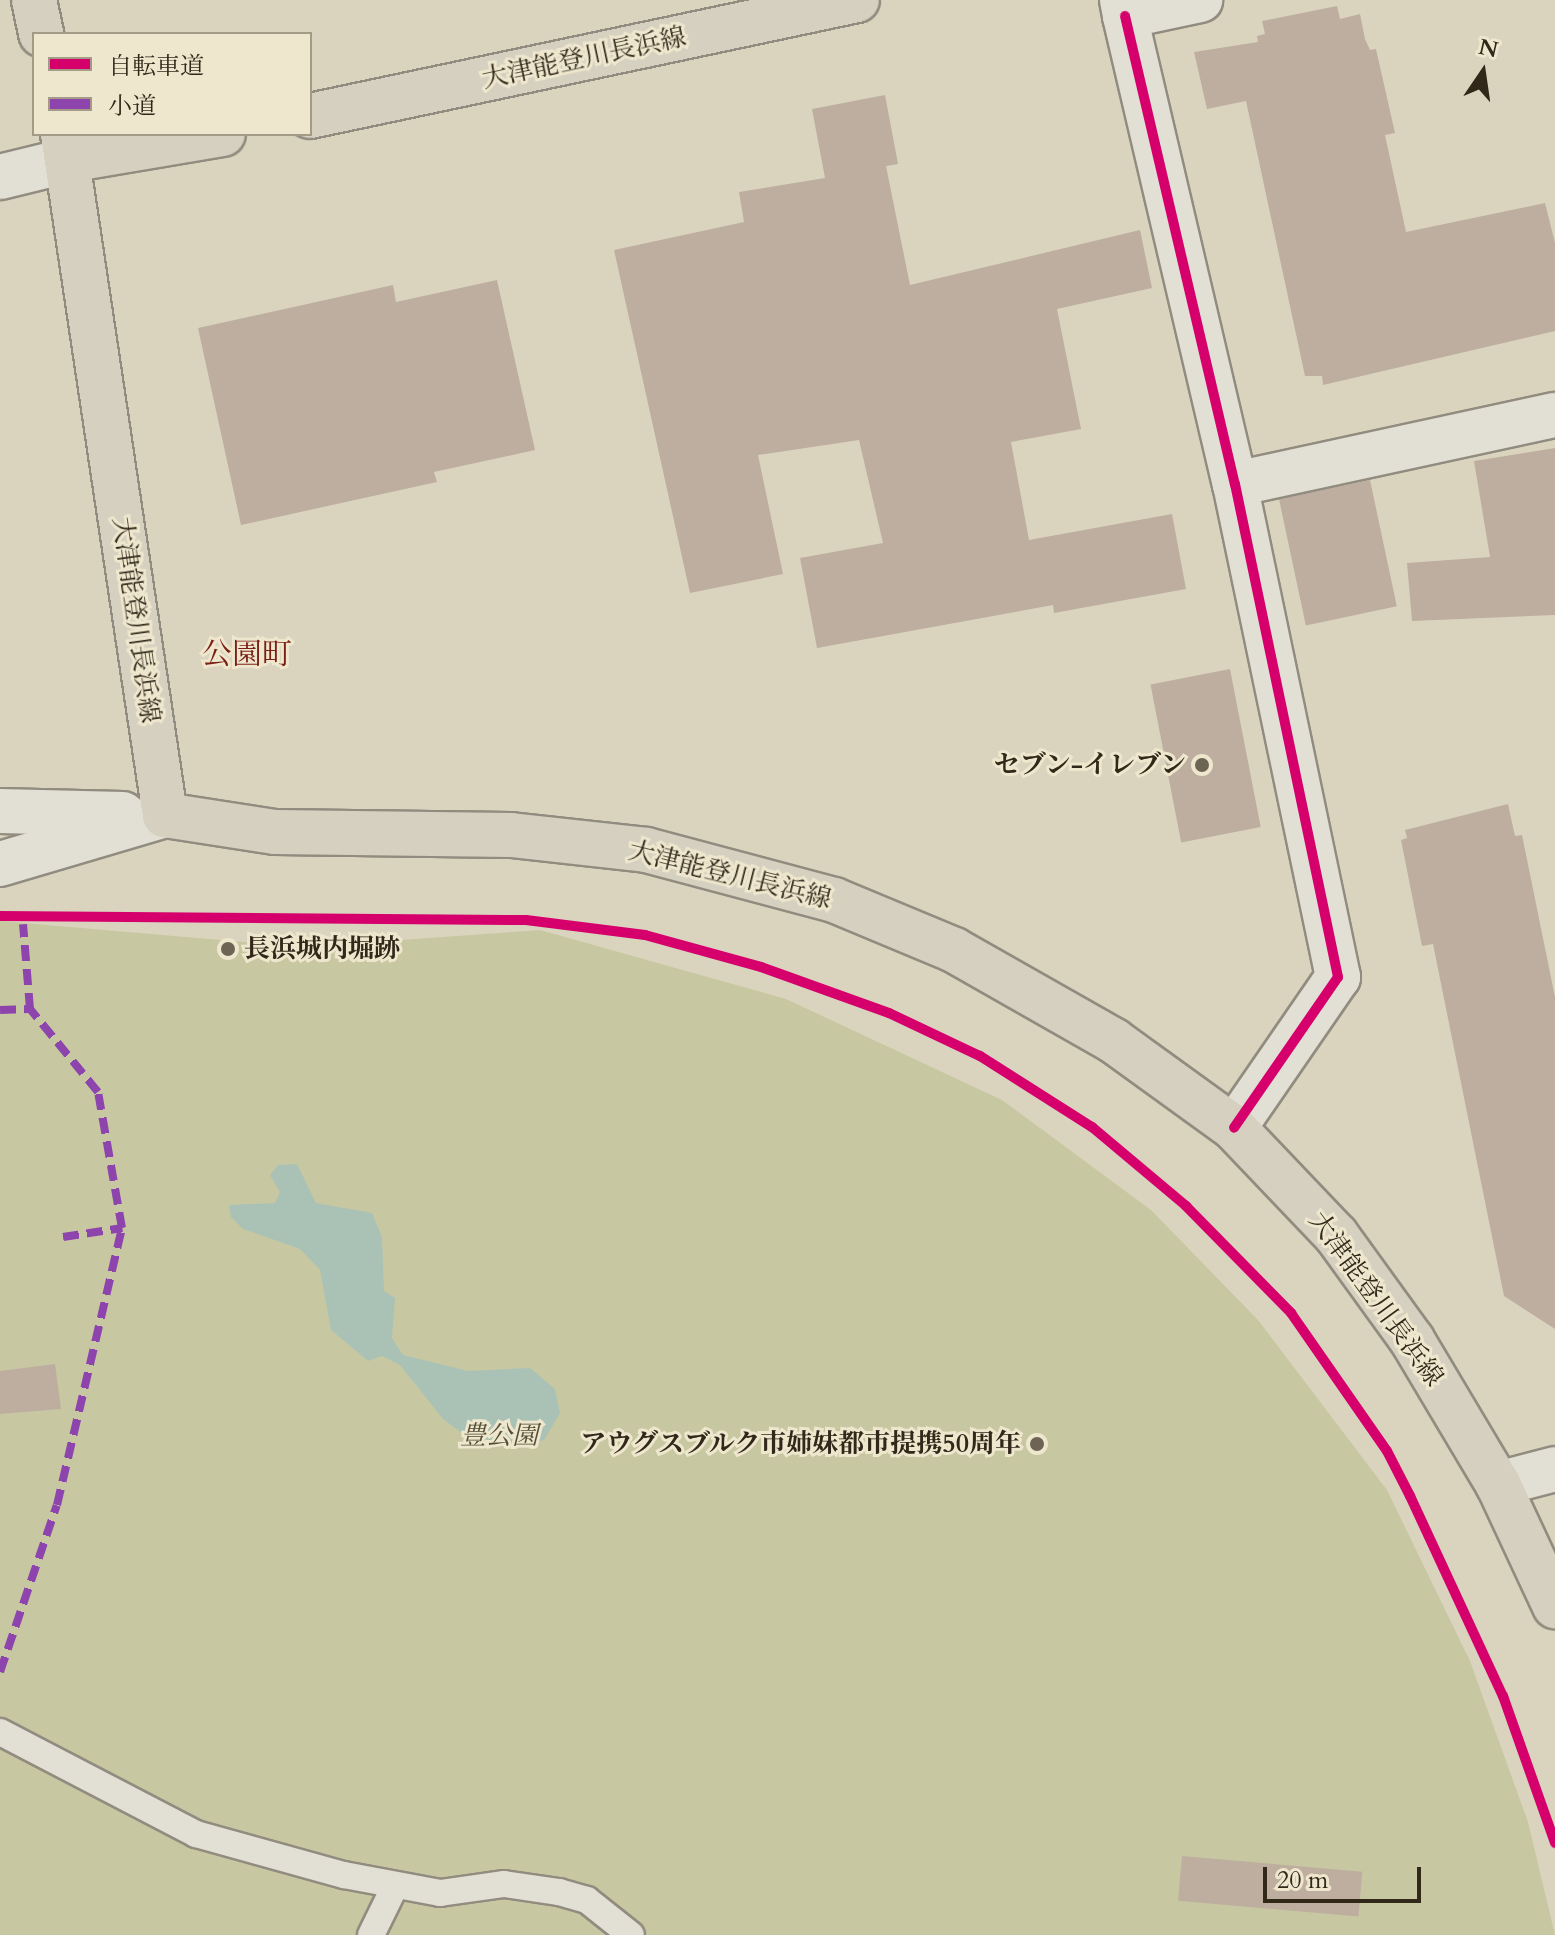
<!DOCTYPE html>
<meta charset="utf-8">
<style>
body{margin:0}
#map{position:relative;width:1555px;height:1935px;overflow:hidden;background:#dad4bf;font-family:Cardo,"Noto Serif JP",serif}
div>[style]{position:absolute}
.green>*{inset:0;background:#c7c8a2}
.water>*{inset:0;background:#aac2b5}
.building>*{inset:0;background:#beae9f;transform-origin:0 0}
.roads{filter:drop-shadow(2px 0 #918c7f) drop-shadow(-2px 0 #918c7f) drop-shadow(0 2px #918c7f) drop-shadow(0 -2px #918c7f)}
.lane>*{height:26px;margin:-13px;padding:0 13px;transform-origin:13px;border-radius:13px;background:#e2dfd4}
.street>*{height:44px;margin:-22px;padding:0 22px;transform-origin:22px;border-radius:22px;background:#e2dfd4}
.secondary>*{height:44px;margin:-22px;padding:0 22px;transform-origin:22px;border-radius:22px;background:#e2dfd4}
.primary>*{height:44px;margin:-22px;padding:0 22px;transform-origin:22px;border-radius:22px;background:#d6d0c0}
.quiet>*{height:8px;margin-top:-4px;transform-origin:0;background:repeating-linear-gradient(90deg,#8e44ad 0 16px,transparent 0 24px)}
.cycleway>*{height:10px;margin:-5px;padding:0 5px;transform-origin:5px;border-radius:5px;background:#d6006c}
.dots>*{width:22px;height:22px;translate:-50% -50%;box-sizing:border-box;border:4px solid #eee7ce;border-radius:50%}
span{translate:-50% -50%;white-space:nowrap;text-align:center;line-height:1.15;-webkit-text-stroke:6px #eee7ce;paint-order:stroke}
.street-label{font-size:26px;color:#32281a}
.poi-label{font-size:26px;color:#32281a;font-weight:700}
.right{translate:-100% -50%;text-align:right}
.left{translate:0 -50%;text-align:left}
.park-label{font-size:26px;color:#534e36;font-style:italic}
.quarter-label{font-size:30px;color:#7a1f14}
.legend{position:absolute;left:32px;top:32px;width:280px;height:104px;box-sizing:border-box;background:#eee7ce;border:2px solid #a39b86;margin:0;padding:10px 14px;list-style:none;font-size:24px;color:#32281a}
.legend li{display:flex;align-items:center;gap:16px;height:40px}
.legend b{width:40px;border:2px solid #a39b86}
.north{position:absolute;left:1443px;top:32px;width:80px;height:80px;-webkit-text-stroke:6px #eee7ce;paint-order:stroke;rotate:13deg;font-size:22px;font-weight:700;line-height:32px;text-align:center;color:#32281a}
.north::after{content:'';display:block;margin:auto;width:28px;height:36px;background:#32281a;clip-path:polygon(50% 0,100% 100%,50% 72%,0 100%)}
.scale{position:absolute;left:1263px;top:1867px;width:158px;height:36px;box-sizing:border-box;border:4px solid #32281a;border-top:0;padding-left:10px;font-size:24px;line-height:28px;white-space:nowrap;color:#32281a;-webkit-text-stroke:6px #eee7ce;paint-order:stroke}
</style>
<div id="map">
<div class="green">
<div style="clip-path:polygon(0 921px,301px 947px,540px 930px,786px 999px,1002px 1100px,1151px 1210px,1258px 1320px,1387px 1490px,1470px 1661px,1528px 1822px,1555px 1935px,0 1935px)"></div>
</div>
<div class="water">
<div style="clip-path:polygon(297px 1164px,316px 1203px,372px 1213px,382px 1237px,384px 1291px,395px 1298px,392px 1338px,403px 1355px,468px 1371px,530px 1368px,555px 1389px,560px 1413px,544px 1440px,517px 1447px,462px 1433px,443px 1419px,400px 1365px,382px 1356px,368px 1361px,331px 1330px,320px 1270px,300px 1249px,243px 1229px,231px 1217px,229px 1205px,275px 1203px,280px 1192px,270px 1175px,278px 1165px)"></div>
</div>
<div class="building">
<div style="clip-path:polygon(1337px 6px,1340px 19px,1360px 14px,1365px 39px,1370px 50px,1376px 49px,1395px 133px,1385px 135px,1406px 232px,1545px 203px,1555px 243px,1555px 331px,1323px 385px,1322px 376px,1305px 376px,1246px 101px,1207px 109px,1194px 52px,1258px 42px,1257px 36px,1265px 34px,1262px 21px)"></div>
<div style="clip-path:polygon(885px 95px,898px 164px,886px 166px,910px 285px,1140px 230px,1152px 288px,1057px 309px,1081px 429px,1011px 442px,1029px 540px,1172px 514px,1186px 589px,1054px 613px,1053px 605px,817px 648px,800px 558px,883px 543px,859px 440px,758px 455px,783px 574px,690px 593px,614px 250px,744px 222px,739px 192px,825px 178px,812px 109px)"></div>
<div style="clip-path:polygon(497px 280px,535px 450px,434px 472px,437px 482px,241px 525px,198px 328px,393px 285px,396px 302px)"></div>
<div style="clip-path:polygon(1555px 448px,1555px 615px,1412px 621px,1407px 563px,1490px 557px,1474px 461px)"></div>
<div style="left:1370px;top:480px;width:129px;height:93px;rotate:78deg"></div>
<div style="left:1230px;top:669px;width:161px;height:81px;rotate:79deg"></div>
<div style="clip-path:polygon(1508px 804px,1515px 836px,1522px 835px,1555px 997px,1555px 1329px,1504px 1296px,1433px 944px,1422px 946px,1401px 840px,1407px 838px,1405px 830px)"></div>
<div style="clip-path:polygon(55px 1364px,61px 1409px,0 1414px,0 1371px)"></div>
<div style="left:1182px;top:1856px;width:181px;height:45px;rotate:5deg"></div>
</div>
<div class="roads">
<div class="lane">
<div style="left:0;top:1732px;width:221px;rotate:27.5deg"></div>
<div style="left:196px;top:1834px;width:154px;rotate:15.5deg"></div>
<div style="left:344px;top:1875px;width:98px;rotate:10.6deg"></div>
<div style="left:440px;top:1893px;width:65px;rotate:-8deg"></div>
<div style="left:504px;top:1884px;width:56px;rotate:8.3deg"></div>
<div style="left:559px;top:1892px;width:29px;rotate:16deg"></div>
<div style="left:587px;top:1900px;width:56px;rotate:38.5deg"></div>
<div style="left:371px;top:1935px;width:55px;rotate:-63.9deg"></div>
</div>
<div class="street">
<div style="left:1122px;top:0;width:16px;rotate:79deg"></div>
<div style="left:1125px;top:16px;width:77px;rotate:-12deg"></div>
<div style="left:1125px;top:16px;width:481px;rotate:76.8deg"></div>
<div style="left:1235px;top:484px;width:504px;rotate:78.2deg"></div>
<div style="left:1338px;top:977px;width:183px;rotate:124.6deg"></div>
<div style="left:0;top:177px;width:71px;rotate:-13.8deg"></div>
<div style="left:1235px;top:484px;width:327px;rotate:-12.2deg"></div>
</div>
<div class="secondary">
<div style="left:0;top:811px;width:123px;rotate:1.4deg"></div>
<div style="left:0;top:864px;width:172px;rotate:-16.5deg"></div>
<div style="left:1498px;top:1484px;width:59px;rotate:-14.7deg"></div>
</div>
<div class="primary">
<div style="left:34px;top:0;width:35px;rotate:78deg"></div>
<div style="left:310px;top:116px;width:559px;rotate:-11.97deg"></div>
<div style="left:63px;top:134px;width:689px;rotate:81.48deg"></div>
<div style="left:165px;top:815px;width:111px;rotate:8.8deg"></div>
<div style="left:275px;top:832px;width:236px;rotate:0.7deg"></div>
<div style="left:511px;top:835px;width:136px;rotate:6.3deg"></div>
<div style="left:646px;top:850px;width:195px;rotate:14.9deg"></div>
<div style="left:834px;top:900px;width:130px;rotate:22.6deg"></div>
<div style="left:954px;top:950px;width:184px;rotate:29.6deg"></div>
<div style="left:1114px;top:1041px;width:148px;rotate:35.9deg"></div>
<div style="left:1234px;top:1128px;width:148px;rotate:46.4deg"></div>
<div style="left:1336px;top:1235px;width:130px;rotate:54.1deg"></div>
<div style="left:1412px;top:1340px;width:168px;rotate:59.2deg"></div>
<div style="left:1498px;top:1484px;width:135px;rotate:65deg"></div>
<div style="left:69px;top:160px;width:156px;rotate:-9.6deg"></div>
</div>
</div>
<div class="quiet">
<div style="left:0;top:1010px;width:30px;rotate:-2deg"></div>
<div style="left:63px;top:1237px;width:60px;rotate:-8.7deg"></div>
<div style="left:0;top:1672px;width:176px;rotate:-71.2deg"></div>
<div style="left:57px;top:1505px;width:285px;rotate:-76.8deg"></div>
<div style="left:122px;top:1228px;width:138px;rotate:-100deg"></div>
<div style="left:98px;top:1092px;width:107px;rotate:-129.3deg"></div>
<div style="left:30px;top:1009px;width:85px;rotate:-94.7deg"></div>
</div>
<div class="cycleway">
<div style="left:1125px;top:16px;width:481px;rotate:76.8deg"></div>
<div style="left:1235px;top:484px;width:504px;rotate:78.2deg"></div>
<div style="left:1338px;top:977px;width:183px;rotate:124.6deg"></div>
<div style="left:0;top:916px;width:526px;rotate:0.44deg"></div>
<div style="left:526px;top:920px;width:120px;rotate:7.2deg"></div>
<div style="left:645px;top:935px;width:120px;rotate:15.4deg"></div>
<div style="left:761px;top:967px;width:136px;rotate:19.8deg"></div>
<div style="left:889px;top:1013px;width:101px;rotate:25.3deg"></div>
<div style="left:980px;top:1056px;width:133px;rotate:32.4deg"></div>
<div style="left:1092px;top:1127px;width:123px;rotate:40deg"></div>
<div style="left:1186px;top:1206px;width:150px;rotate:45.5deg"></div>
<div style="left:1291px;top:1313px;width:168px;rotate:55.2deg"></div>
<div style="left:1387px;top:1451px;width:51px;rotate:62.9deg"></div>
<div style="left:1410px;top:1496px;width:221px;rotate:65.1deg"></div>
<div style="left:1503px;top:1696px;width:156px;rotate:70.5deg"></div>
</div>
<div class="dots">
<div style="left:1202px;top:765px;background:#6d6454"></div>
<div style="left:228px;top:949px;background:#6d6454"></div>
<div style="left:1037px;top:1444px;background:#6d6454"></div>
</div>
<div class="street-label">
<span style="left:584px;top:58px;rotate:-12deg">大津能登川長浜線</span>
<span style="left:136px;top:620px;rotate:82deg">大津能登川長浜線</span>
<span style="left:730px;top:875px;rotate:14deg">大津能登川長浜線</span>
<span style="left:1376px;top:1299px;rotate:54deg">大津能登川長浜線</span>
</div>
<div class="poi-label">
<span class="right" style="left:1186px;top:765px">セブン-イレブン</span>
<span class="left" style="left:244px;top:949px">長浜城内堀跡</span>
<span class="right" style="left:1021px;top:1444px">アウグスブルク市姉妹都市提携50周年</span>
</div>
<div class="park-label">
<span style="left:499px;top:1436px">豊公園</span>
</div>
<div class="quarter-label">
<span style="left:247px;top:655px">公園町</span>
</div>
<ul class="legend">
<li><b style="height:10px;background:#d6006c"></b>自転車道</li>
<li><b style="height:10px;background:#8e44ad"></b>小道</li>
</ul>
<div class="north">N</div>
<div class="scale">20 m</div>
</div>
